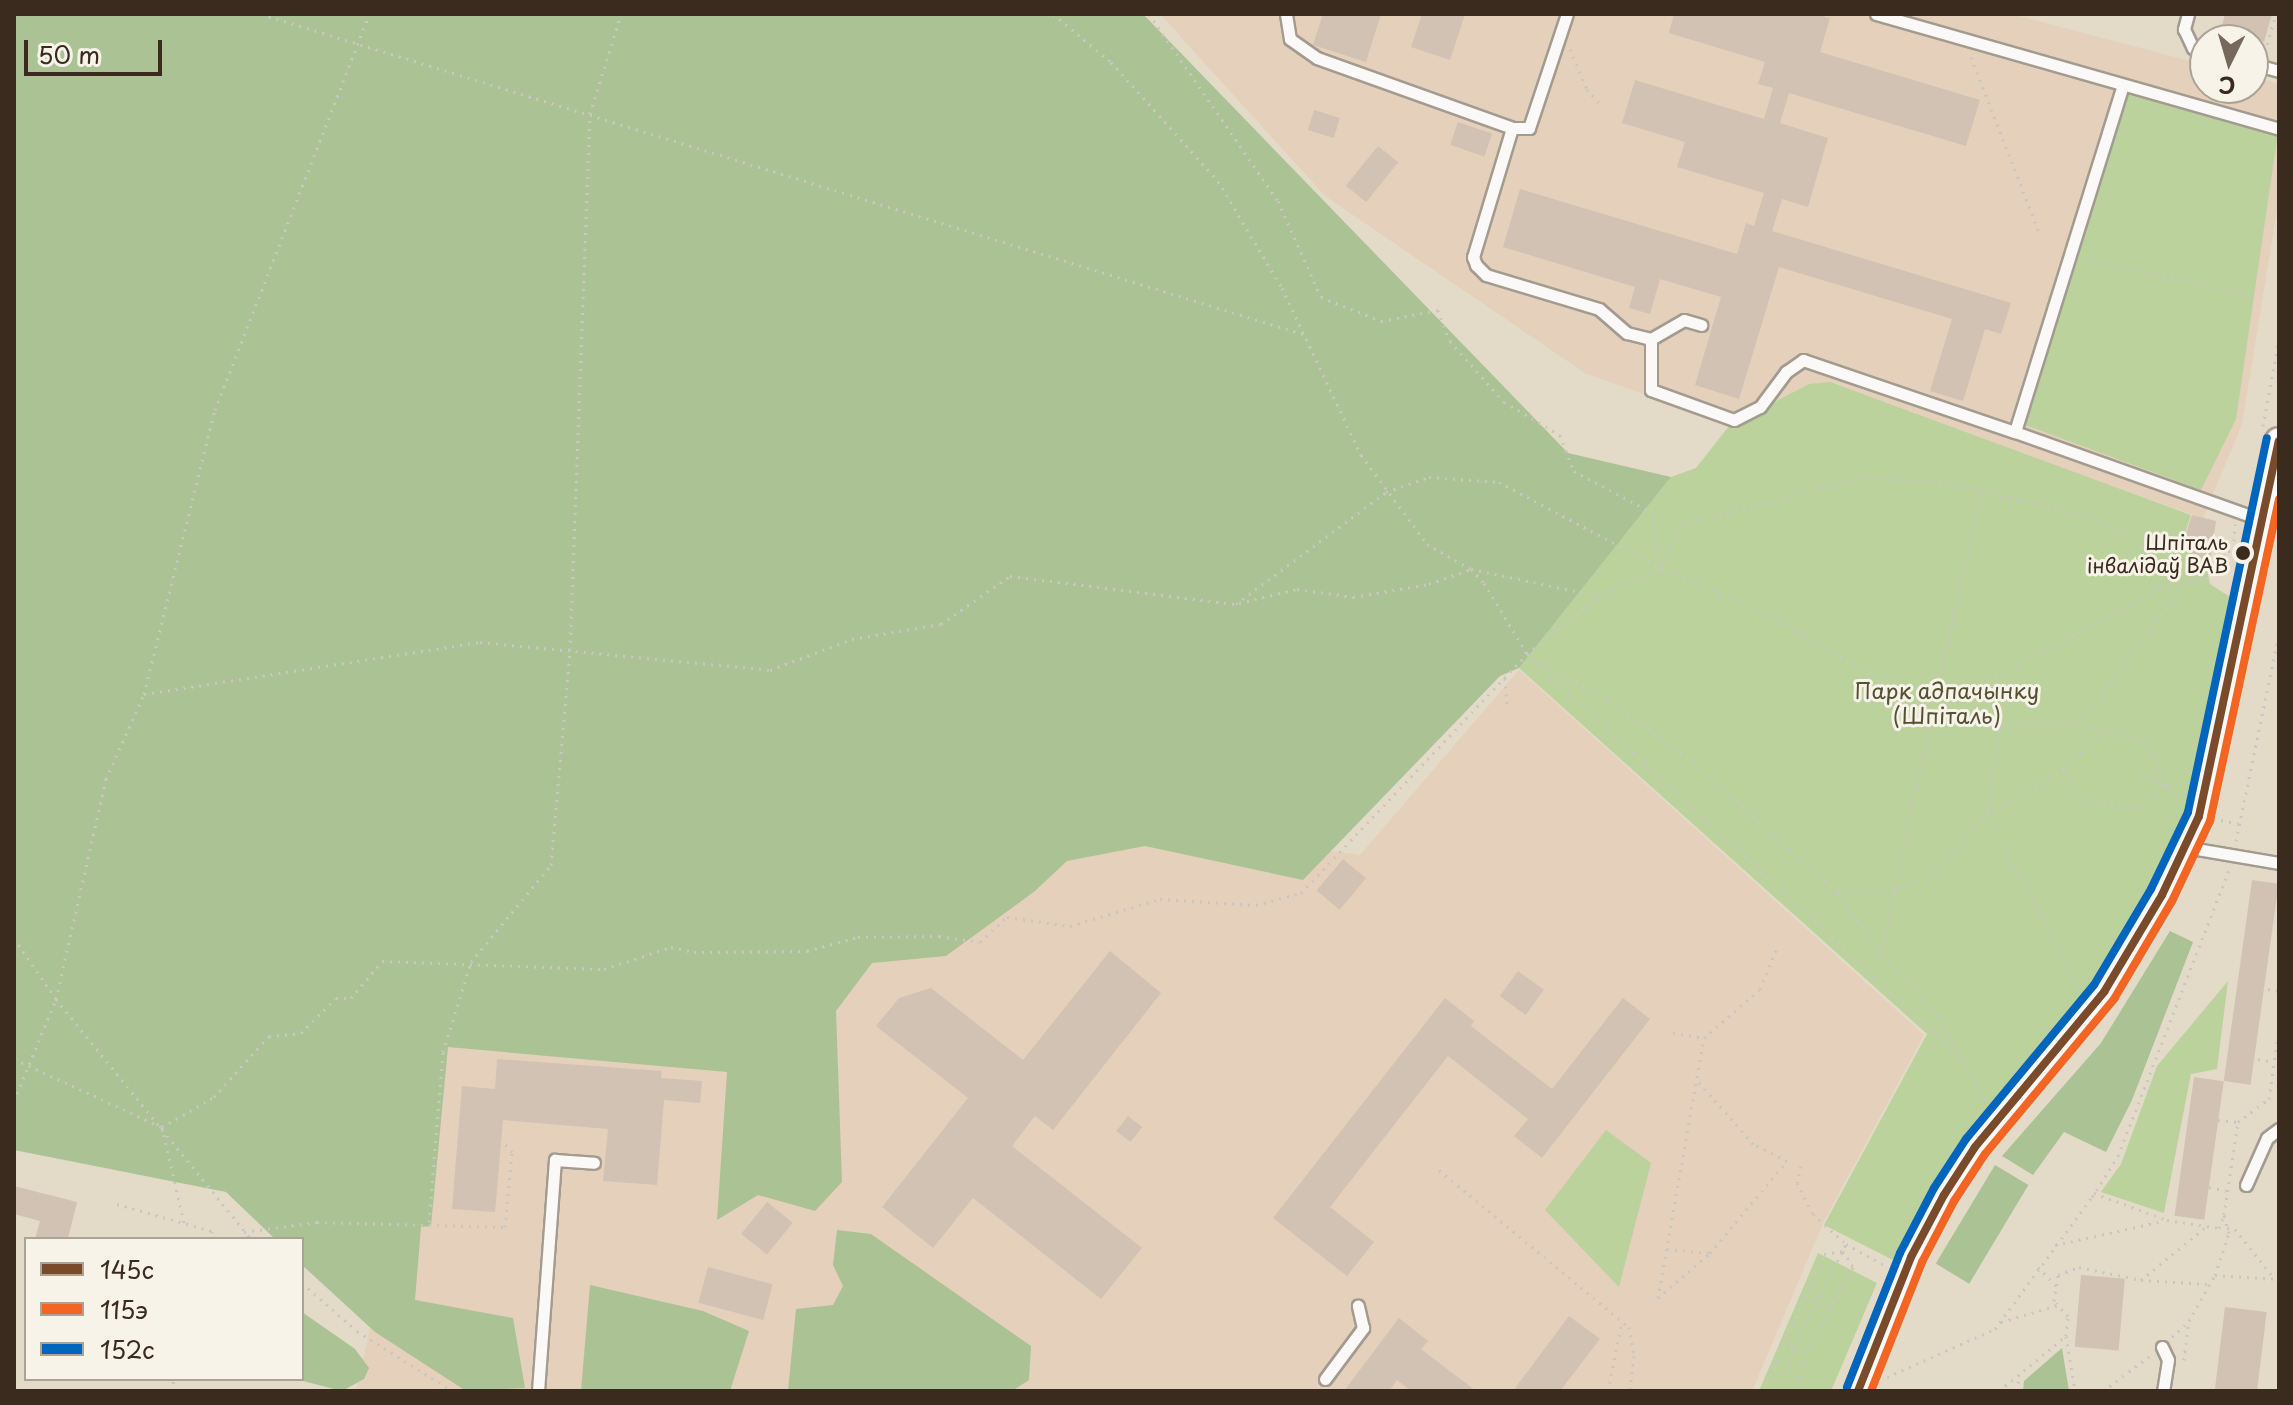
<!DOCTYPE html>
<meta charset="utf-8">
<style>
body{margin:0}
#map{position:relative;width:2293px;height:1405px;overflow:hidden;background:#e3dac8;font-family:"Playpen Sans",sans-serif}
div>[style]{position:absolute}
.built>*{inset:0;background:#e4d0bb}
.green>*{inset:0;background:#bcd29d}
.forest>*{inset:0;background:#abc394;transform-origin:0 0}
.building>*{inset:0;background:#d2c2b3;transform-origin:0 0}
.path>*{height:3px;margin-top:-1.5px;transform-origin:0;background:repeating-linear-gradient(90deg,#cac6c1 0 2px,transparent 0 8px)}
.roads{filter:drop-shadow(2px 0 #a39b8f) drop-shadow(-2px 0 #a39b8f) drop-shadow(0 2px #a39b8f) drop-shadow(0 -2px #a39b8f)}
.service>*{height:11px;margin:-5.5px;padding:0 5.5px;transform-origin:5.5px;border-radius:5.5px;background:#fbf9f7}
.tertiary>*{height:26px;margin:-13px;padding:0 13px;transform-origin:13px;border-radius:13px;background:#fbf9f7}
.bus-1>*{height:8px;margin:-4px;padding:0 4px;transform-origin:4px;border-radius:4px;background:#7a4b2a}
.bus-2>*{height:8px;margin:-4px;padding:0 4px;transform-origin:4px;border-radius:4px;background:#f26522}
.bus-3>*{height:8px;margin:-4px;padding:0 4px;transform-origin:4px;border-radius:4px;background:#0065bd}
.dots>*{width:22px;height:22px;translate:-50% -50%;box-sizing:border-box;border:4px solid #f7f3e8;border-radius:50%}
span{translate:-50% -50%;white-space:nowrap;text-align:center;line-height:1.15;-webkit-text-stroke:6px #f7f3e8;paint-order:stroke}
.bus-label{font-size:20px;color:#3b2a1e}
.right{translate:-100% -50%;text-align:right}
.park-label{font-size:22px;color:#545235}
.frame{position:absolute;inset:0;border:16px solid #3b2a1e;pointer-events:none}
.legend{position:absolute;left:24px;top:1237px;width:280px;height:144px;box-sizing:border-box;background:#f7f3e8;border:2px solid #aca397;margin:0;padding:10px 14px;list-style:none;font-size:24px;color:#3b2a1e}
.legend li{display:flex;align-items:center;gap:16px;height:40px}
.legend b{width:40px;border:2px solid #aca397}
.north{position:absolute;left:2189px;top:24px;width:80px;height:80px;box-sizing:border-box;background:#f7f3e8;border:2px solid #aca397;border-radius:50%;rotate:185deg;font-size:22px;font-weight:700;line-height:32px;text-align:center;color:#3b2a1e}
.north::after{content:'';display:block;margin:auto;width:28px;height:36px;background:#76685a;clip-path:polygon(50% 0,100% 100%,50% 72%,0 100%)}
.scale{position:absolute;left:24px;top:40px;width:138px;height:36px;box-sizing:border-box;border:4px solid #3b2a1e;border-top:0;padding-left:10px;font-size:24px;line-height:28px;white-space:nowrap;color:#3b2a1e;-webkit-text-stroke:6px #f7f3e8;paint-order:stroke}
</style>
<div id="map">
<div class="built">
<div style="clip-path:polygon(1160px 14px,2011px 14px,2205px 65px,2205px 88px,2253px 88px,2253px 77px,2279px 84px,2279px 197px,2242px 424px,2203px 518px,1859px 398px,1757px 435px,1585px 373px,1325px 196px)"></div>
<div style="clip-path:polygon(1519px 670px,1924px 1035px,1825px 1219px,1752px 1391px,356px 1391px,435px 1037px,1101px 817px,1360px 855px)"></div>
</div>
<div class="green">
<div style="clip-path:polygon(2128px 84px,2279px 126px,2236px 419px,2201px 490px,2025px 425px)"></div>
<div style="clip-path:polygon(1830px 382px,2191px 515px,2183px 539px,2189px 548px,2187px 566px,2197px 573px,2207px 569px,2210px 584px,2230px 597px,2194px 790px,2177px 849px,2092px 989px,1946px 1169px,1897px 1262px,1824px 1225px,1927px 1034px,1519px 668px,1671px 477px,1696px 468px,1729px 426px,1809px 384px)"></div>
<div style="clip-path:polygon(2228px 981px,2217px 1069px,2191px 1074px,2164px 1213px,2101px 1192px,2121px 1164px,2157px 1066px)"></div>
<div style="clip-path:polygon(1606px 1130px,1651px 1163px,1619px 1287px,1545px 1210px)"></div>
<div style="clip-path:polygon(1818px 1253px,1877px 1283px,1831px 1391px,1759px 1391px)"></div>
</div>
<div class="forest">
<div style="clip-path:polygon(14px 14px,1143px 14px,1568px 453px,1671px 477px,1519px 668px,1500px 676px,1303px 880px,1145px 846px,1067px 861px,1035px 891px,946px 956px,872px 963px,836px 1011px,842px 1182px,815px 1211px,758px 1195px,717px 1220px,727px 1072px,448px 1047px,431px 1226px,421px 1227px,415px 1300px,513px 1318px,525px 1388px,466px 1391px,375px 1332px,314px 1276px,302px 1265px,302px 1239px,275px 1239px,226px 1192px,14px 1150px)"></div>
<div style="clip-path:polygon(2170px 931px,2193px 942px,2132px 1100px,2106px 1152px,2064px 1132px,2033px 1175px,2002px 1156px,2101px 1043px)"></div>
<div style="left:1995px;top:1165px;width:39px;height:115px;rotate:31deg"></div>
<div style="clip-path:polygon(837px 1230px,871px 1234px,1031px 1346px,1029px 1380px,1012px 1391px,788px 1391px,796px 1309px,833px 1305px,843px 1286px,833px 1265px)"></div>
<div style="clip-path:polygon(590px 1285px,703px 1311px,749px 1331px,730px 1391px,581px 1391px)"></div>
<div style="clip-path:polygon(302px 1312px,355px 1349px,369px 1368px,364px 1379px,342px 1391px,295px 1379px,302px 1379px)"></div>
<div style="clip-path:polygon(2062px 1348px,2069px 1391px,2023px 1391px,2024px 1381px)"></div>
</div>
<div class="building">
<div style="clip-path:polygon(1323px 14px,1381px 14px,1366px 62px,1313px 45px)"></div>
<div style="clip-path:polygon(1422px 14px,1465px 14px,1450px 60px,1411px 47px)"></div>
<div style="clip-path:polygon(1674px 14px,1815px 14px,1830px 18px,1820px 52px,1980px 100px,1966px 146px,1789px 93px,1780px 123px,1828px 138px,1808px 207px,1782px 199px,1772px 231px,2011px 303px,2001px 334px,1985px 329px,1963px 401px,1930px 391px,1952px 319px,1779px 267px,1739px 399px,1695px 385px,1721px 297px,1660px 279px,1650px 314px,1629px 308px,1635px 287px,1503px 247px,1520px 189px,1737px 254px,1746px 223px,1754px 226px,1764px 193px,1677px 167px,1685px 142px,1622px 123px,1635px 80px,1764px 119px,1773px 88px,1758px 84px,1765px 62px,1669px 33px)"></div>
<div style="clip-path:polygon(2225px 14px,2272px 14px,2264px 42px,2221px 30px)"></div>
<div style="left:1314px;top:110px;width:27px;height:21px;rotate:17deg"></div>
<div style="left:1458px;top:122px;width:36px;height:24px;rotate:19deg"></div>
<div style="left:1378px;top:146px;width:26px;height:51px;rotate:39deg"></div>
<div style="clip-path:polygon(2192px 515px,2216px 521px,2210px 561px,2200px 571px,2186px 561px,2189px 547px,2184px 539px)"></div>
<div style="left:1343px;top:859px;width:30px;height:41px;rotate:40deg"></div>
<div style="left:2252px;top:880px;width:27px;height:203px;rotate:8deg"></div>
<div style="clip-path:polygon(1110px 951px,1161px 993px,1053px 1130px,1035px 1116px,1012px 1146px,1142px 1248px,1101px 1299px,973px 1198px,933px 1248px,882px 1207px,968px 1098px,876px 1026px,899px 998px,931px 988px,1023px 1060px)"></div>
<div style="left:1518px;top:971px;width:32px;height:31px;rotate:36deg"></div>
<div style="clip-path:polygon(1445px 998px,1474px 1021px,1471px 1026px,1552px 1089px,1623px 998px,1650px 1019px,1542px 1158px,1514px 1136px,1528px 1119px,1448px 1056px,1330px 1207px,1374px 1242px,1347px 1276px,1273px 1218px)"></div>
<div style="clip-path:polygon(497px 1059px,662px 1071px,661px 1078px,702px 1081px,700px 1103px,664px 1100px,657px 1185px,603px 1181px,608px 1129px,503px 1120px,495px 1212px,452px 1209px,462px 1086px,495px 1089px)"></div>
<div style="left:2194px;top:1077px;width:30px;height:140px;rotate:8deg"></div>
<div style="left:1128px;top:1116px;width:18px;height:19px;rotate:38deg"></div>
<div style="clip-path:polygon(14px 1186px,77px 1202px,68px 1239px,35px 1239px,40px 1221px,14px 1214px)"></div>
<div style="left:767px;top:1202px;width:33px;height:41px;rotate:39deg"></div>
<div style="left:708px;top:1267px;width:67px;height:37px;rotate:15deg"></div>
<div style="left:2081px;top:1275px;width:44px;height:72px;rotate:5deg"></div>
<div style="left:2225px;top:1307px;width:42px;height:85px;rotate:7deg"></div>
<div style="clip-path:polygon(1569px 1316px,1600px 1339px,1560px 1391px,1513px 1391px)"></div>
<div style="clip-path:polygon(1399px 1318px,1428px 1341px,1421px 1349px,1476px 1391px,1411px 1391px,1397px 1380px,1389px 1391px,1344px 1391px)"></div>
</div>
<div class="path">
<div style="left:261px;top:14px;width:1090px;rotate:17.07deg"></div>
<div style="left:1053px;top:14px;width:75px;rotate:39.6deg"></div>
<div style="left:1111px;top:62px;width:160px;rotate:48deg"></div>
<div style="left:1218px;top:181px;width:125px;rotate:59.1deg"></div>
<div style="left:1282px;top:288px;width:185px;rotate:64.7deg"></div>
<div style="left:1361px;top:455px;width:111px;rotate:53.4deg"></div>
<div style="left:1427px;top:544px;width:51px;rotate:29.6deg"></div>
<div style="left:1471px;top:569px;width:19px;rotate:47deg"></div>
<div style="left:1484px;top:583px;width:83px;rotate:58.8deg"></div>
<div style="left:1527px;top:654px;width:94px;rotate:30.1deg"></div>
<div style="left:1608px;top:701px;width:105px;rotate:35.3deg"></div>
<div style="left:1694px;top:762px;width:195px;rotate:42.3deg"></div>
<div style="left:1838px;top:893px;width:76px;rotate:54.6deg"></div>
<div style="left:1882px;top:955px;width:81px;rotate:46.5deg"></div>
<div style="left:1938px;top:1014px;width:100px;rotate:61.4deg"></div>
<div style="left:1149px;top:14px;width:227px;rotate:55.4deg"></div>
<div style="left:1278px;top:201px;width:105px;rotate:65.9deg"></div>
<div style="left:1321px;top:297px;width:65px;rotate:21.8deg"></div>
<div style="left:1381px;top:321px;width:58px;rotate:-10.9deg"></div>
<div style="left:1438px;top:310px;width:33px;rotate:69deg"></div>
<div style="left:1450px;top:341px;width:81px;rotate:48.5deg"></div>
<div style="left:1504px;top:402px;width:65px;rotate:30.5deg"></div>
<div style="left:1560px;top:435px;width:39px;rotate:69deg"></div>
<div style="left:1574px;top:471px;width:89px;rotate:28deg"></div>
<div style="left:1653px;top:513px;width:56px;rotate:81.7deg"></div>
<div style="left:1570px;top:49px;width:43px;rotate:67deg"></div>
<div style="left:1587px;top:89px;width:21px;rotate:49deg"></div>
<div style="left:2265px;top:52px;width:40px;rotate:-74deg"></div>
<div style="left:1971px;top:57px;width:188px;rotate:68.8deg"></div>
<div style="left:2085px;top:258px;width:174px;rotate:12.9deg"></div>
<div style="left:2263px;top:426px;width:88px;rotate:-79.6deg"></div>
<div style="left:2234px;top:541px;width:17px;rotate:-87deg"></div>
<div style="left:1239px;top:603px;width:60px;rotate:-13.6deg"></div>
<div style="left:1297px;top:589px;width:57px;rotate:8.1deg"></div>
<div style="left:1353px;top:597px;width:77px;rotate:-9.7deg"></div>
<div style="left:1429px;top:584px;width:45px;rotate:-19.7deg"></div>
<div style="left:1471px;top:569px;width:131px;rotate:11.9deg"></div>
<div style="left:1599px;top:596px;width:68px;rotate:-24.3deg"></div>
<div style="left:1661px;top:568px;width:47px;rotate:-65.1deg"></div>
<div style="left:1681px;top:525px;width:184px;rotate:-14.8deg"></div>
<div style="left:1859px;top:478px;width:80px;rotate:2.1deg"></div>
<div style="left:1939px;top:481px;width:44px;rotate:13.1deg"></div>
<div style="left:1533px;top:659px;width:584px;rotate:42.92deg"></div>
<div style="left:1505px;top:678px;width:26px;rotate:86deg"></div>
<div style="left:144px;top:694px;width:340px;rotate:-8.8deg"></div>
<div style="left:480px;top:642px;width:291px;rotate:5.5deg"></div>
<div style="left:770px;top:670px;width:88px;rotate:-20.7deg"></div>
<div style="left:852px;top:639px;width:90px;rotate:-9.6deg"></div>
<div style="left:941px;top:624px;width:84px;rotate:-34.8deg"></div>
<div style="left:1010px;top:576px;width:228px;rotate:7.1deg"></div>
<div style="left:1236px;top:604px;width:187px;rotate:-36.7deg"></div>
<div style="left:1386px;top:492px;width:46px;rotate:-19.2deg"></div>
<div style="left:1429px;top:477px;width:70px;rotate:4.1deg"></div>
<div style="left:1499px;top:482px;width:183px;rotate:28deg"></div>
<div style="left:1661px;top:568px;width:113px;rotate:22.5deg"></div>
<div style="left:1765px;top:611px;width:196px;rotate:31.4deg"></div>
<div style="left:1932px;top:713px;width:261px;rotate:-28.8deg"></div>
<div style="left:2161px;top:587px;width:42px;rotate:-11deg"></div>
<div style="left:2202px;top:579px;width:38px;rotate:-47deg"></div>
<div style="left:2228px;top:551px;width:7px"></div>
<div style="left:1932px;top:713px;width:70px;rotate:8.2deg"></div>
<div style="left:2001px;top:723px;width:78px"></div>
<div style="left:2001px;top:723px;width:92px;rotate:98.7deg"></div>
<div style="left:1987px;top:814px;width:198px;rotate:62deg"></div>
<div style="left:2063px;top:770px;width:38px;rotate:51deg"></div>
<div style="left:2087px;top:800px;width:55px;rotate:9.5deg"></div>
<div style="left:2141px;top:809px;width:35px;rotate:-45deg"></div>
<div style="left:2166px;top:784px;width:47px;rotate:-112.7deg"></div>
<div style="left:2148px;top:741px;width:47px;rotate:-167.7deg"></div>
<div style="left:2141px;top:774px;width:27px;rotate:22deg"></div>
<div style="left:2166px;top:784px;width:21px;rotate:43deg"></div>
<div style="left:2221px;top:820px;width:19px;rotate:12deg"></div>
<div style="left:2236px;top:841px;width:212px;rotate:-78.3deg"></div>
<div style="left:1838px;top:893px;width:57px;rotate:-2deg"></div>
<div style="left:1895px;top:891px;width:37px;rotate:-19deg"></div>
<div style="left:1930px;top:879px;width:86px;rotate:-48.8deg"></div>
<div style="left:1987px;top:814px;width:88px;rotate:-30.1deg"></div>
<div style="left:2063px;top:770px;width:55px;rotate:-45deg"></div>
<div style="left:2102px;top:731px;width:24px;rotate:-161deg"></div>
<div style="left:2079px;top:723px;width:181px;rotate:-52.6deg"></div>
<div style="left:2189px;top:579px;width:111px;rotate:-146.7deg"></div>
<div style="left:2096px;top:518px;width:117px;rotate:-166.7deg"></div>
<div style="left:1982px;top:491px;width:228px;rotate:102.7deg"></div>
<div style="left:1932px;top:713px;width:182px;rotate:101.7deg"></div>
<div style="left:1895px;top:891px;width:62px;rotate:102deg"></div>
<div style="left:2277px;top:921px;width:2px;rotate:27deg"></div>
<div style="left:14px;top:938px;width:74px;rotate:55.5deg"></div>
<div style="left:56px;top:999px;width:309px;rotate:50.9deg"></div>
<div style="left:2268px;top:989px;width:11px;rotate:10deg"></div>
<div style="left:1673px;top:1033px;width:31px;rotate:9deg"></div>
<div style="left:14px;top:1059px;width:163px;rotate:24.7deg"></div>
<div style="left:162px;top:1127px;width:98px;rotate:77.1deg"></div>
<div style="left:2258px;top:1059px;width:16px;rotate:11deg"></div>
<div style="left:14px;top:1101px;width:110px;rotate:-67.6deg"></div>
<div style="left:56px;top:999px;width:226px;rotate:-77.2deg"></div>
<div style="left:106px;top:779px;width:93px;rotate:-65.9deg"></div>
<div style="left:144px;top:694px;width:293px;rotate:-76deg"></div>
<div style="left:215px;top:410px;width:425px;rotate:-68.7deg"></div>
<div style="left:2218px;top:1120px;width:20px;rotate:6deg"></div>
<div style="left:162px;top:1127px;width:60px;rotate:-30deg"></div>
<div style="left:214px;top:1097px;width:82px;rotate:-48deg"></div>
<div style="left:269px;top:1036px;width:32px;rotate:-5deg"></div>
<div style="left:301px;top:1033px;width:49px;rotate:-45deg"></div>
<div style="left:336px;top:998px;width:15px"></div>
<div style="left:351px;top:998px;width:48px;rotate:-50deg"></div>
<div style="left:382px;top:961px;width:222px;rotate:2.1deg"></div>
<div style="left:604px;top:969px;width:71px;rotate:-18.2deg"></div>
<div style="left:671px;top:947px;width:24px;rotate:12deg"></div>
<div style="left:694px;top:952px;width:113px;rotate:-0.5deg"></div>
<div style="left:807px;top:951px;width:53px;rotate:-15.4deg"></div>
<div style="left:858px;top:937px;width:81px;rotate:-0.7deg"></div>
<div style="left:939px;top:936px;width:41px;rotate:8.3deg"></div>
<div style="left:980px;top:942px;width:37px;rotate:-43deg"></div>
<div style="left:1007px;top:917px;width:64px;rotate:8.1deg"></div>
<div style="left:1070px;top:926px;width:94px;rotate:-16.7deg"></div>
<div style="left:1160px;top:899px;width:96px;rotate:3.6deg"></div>
<div style="left:1256px;top:905px;width:47px;rotate:-14.9deg"></div>
<div style="left:1301px;top:893px;width:329px;rotate:-46.6deg"></div>
<div style="left:1527px;top:654px;width:92px;rotate:-38.9deg"></div>
<div style="left:1801px;top:1166px;width:17px;rotate:103deg"></div>
<div style="left:1797px;top:1183px;width:35px;rotate:63deg"></div>
<div style="left:1813px;top:1214px;width:45px;rotate:42.3deg"></div>
<div style="left:1846px;top:1244px;width:43px;rotate:28.9deg"></div>
<div style="left:1439px;top:1170px;width:246px;rotate:39.6deg"></div>
<div style="left:1629px;top:1327px;width:29px;rotate:80deg"></div>
<div style="left:1634px;top:1356px;width:35px;rotate:97deg"></div>
<div style="left:2209px;top:1187px;width:19px;rotate:12deg"></div>
<div style="left:2094px;top:1193px;width:78px;rotate:20.3deg"></div>
<div style="left:2167px;top:1220px;width:40px;rotate:8.5deg"></div>
<div style="left:117px;top:1204px;width:99px;rotate:15.9deg"></div>
<div style="left:212px;top:1231px;width:8px;rotate:104deg"></div>
<div style="left:429px;top:1222px;width:171px;rotate:-85.3deg"></div>
<div style="left:443px;top:1052px;width:94px;rotate:-72.7deg"></div>
<div style="left:471px;top:962px;width:126px;rotate:-50.5deg"></div>
<div style="left:551px;top:865px;width:216px;rotate:-84.9deg"></div>
<div style="left:570px;top:650px;width:536px;rotate:-87.86deg"></div>
<div style="left:590px;top:114px;width:105px;rotate:-72.8deg"></div>
<div style="left:2227px;top:1228px;width:8px;rotate:7deg"></div>
<div style="left:2235px;top:1229px;width:63px;rotate:51.5deg"></div>
<div style="left:244px;top:1232px;width:74px;rotate:-7.8deg"></div>
<div style="left:317px;top:1222px;width:188px;rotate:1.5deg"></div>
<div style="left:505px;top:1227px;width:75px;rotate:-84.7deg"></div>
<div style="left:512px;top:1152px;width:11px;rotate:-131deg"></div>
<div style="left:2055px;top:1245px;width:111px;rotate:-12.5deg"></div>
<div style="left:1667px;top:1249px;width:43px;rotate:5.3deg"></div>
<div style="left:2038px;top:1267px;width:28px;rotate:46deg"></div>
<div style="left:2215px;top:1275px;width:64px;rotate:3.6deg"></div>
<div style="left:2141px;top:1280px;width:85px;rotate:-39.3deg"></div>
<div style="left:2207px;top:1226px;width:12px;rotate:9deg"></div>
<div style="left:2219px;top:1228px;width:11px;rotate:-68deg"></div>
<div style="left:302px;top:1283px;width:73px;rotate:41.1deg"></div>
<div style="left:357px;top:1331px;width:112px;rotate:32.3deg"></div>
<div style="left:1805px;top:1296px;width:29px;rotate:29deg"></div>
<div style="left:1658px;top:1298px;width:264px;rotate:-80deg"></div>
<div style="left:1704px;top:1038px;width:74px;rotate:-41.2deg"></div>
<div style="left:1760px;top:989px;width:44px;rotate:-67.5deg"></div>
<div style="left:1658px;top:1298px;width:69px;rotate:-40.9deg"></div>
<div style="left:1710px;top:1253px;width:120px;rotate:-50.1deg"></div>
<div style="left:1787px;top:1161px;width:38px;rotate:-153deg"></div>
<div style="left:1753px;top:1144px;width:85px;rotate:-131.2deg"></div>
<div style="left:2001px;top:1322px;width:59px;rotate:-16.6deg"></div>
<div style="left:2066px;top:1336px;width:56px;rotate:80.7deg"></div>
<div style="left:2172px;top:1337px;width:23px;rotate:-43deg"></div>
<div style="left:1783px;top:1342px;width:26px;rotate:23deg"></div>
<div style="left:2184px;top:1360px;width:39px;rotate:-83deg"></div>
<div style="left:2189px;top:1321px;width:53px;rotate:-60.5deg"></div>
<div style="left:2215px;top:1275px;width:44px;rotate:-71.6deg"></div>
<div style="left:2229px;top:1233px;width:19px;rotate:-106deg"></div>
<div style="left:2224px;top:1215px;width:94px;rotate:-81.4deg"></div>
<div style="left:2238px;top:1122px;width:39px;rotate:-37deg"></div>
<div style="left:2269px;top:1099px;width:72px;rotate:-82deg"></div>
<div style="left:1887px;top:1377px;width:118px;rotate:-24deg"></div>
<div style="left:1995px;top:1329px;width:164px;rotate:-53.7deg"></div>
<div style="left:2092px;top:1197px;width:49px;rotate:-57.6deg"></div>
<div style="left:2118px;top:1156px;width:310px;rotate:-68.8deg"></div>
<div style="left:171px;top:1391px;width:12px;rotate:-76deg"></div>
<div style="left:1608px;top:1391px;width:71px;rotate:-78.7deg"></div>
<div style="left:1764px;top:1391px;width:150px;rotate:-66.3deg"></div>
<div style="left:1824px;top:1254px;width:19px;rotate:-9deg"></div>
<div style="left:1843px;top:1251px;width:19px;rotate:58deg"></div>
<div style="left:1853px;top:1267px;width:97px;rotate:118.4deg"></div>
<div style="left:1807px;top:1352px;width:41px;rotate:105.8deg"></div>
<div style="left:1779px;top:1391px;width:46px;rotate:-71.2deg"></div>
<div style="left:1794px;top:1347px;width:115px;rotate:-63.2deg"></div>
<div style="left:1999px;top:1391px;width:87px;rotate:-39.4deg"></div>
<div style="left:2066px;top:1336px;width:20px;rotate:-84deg"></div>
<div style="left:2068px;top:1316px;width:21px;rotate:-133deg"></div>
<div style="left:2054px;top:1301px;width:26px;rotate:-81deg"></div>
<div style="left:2058px;top:1275px;width:22px;rotate:-21deg"></div>
<div style="left:2079px;top:1267px;width:63px;rotate:11.8deg"></div>
<div style="left:2141px;top:1280px;width:67px;rotate:3.4deg"></div>
<div style="left:2017px;top:1391px;width:15px;rotate:-82deg"></div>
<div style="left:2103px;top:1391px;width:60px;rotate:-36.9deg"></div>
</div>
<div class="roads">
<div class="service">
<div style="left:1286px;top:14px;width:25px;rotate:81deg"></div>
<div style="left:1290px;top:39px;width:33px;rotate:35deg"></div>
<div style="left:1317px;top:58px;width:207px;rotate:19.7deg"></div>
<div style="left:1512px;top:128px;width:17px"></div>
<div style="left:1529px;top:128px;width:120px;rotate:-71.6deg"></div>
<div style="left:1876px;top:14px;width:419px;rotate:15.9deg"></div>
<div style="left:2188px;top:14px;width:16px;rotate:105deg"></div>
<div style="left:2184px;top:29px;width:21px;rotate:65deg"></div>
<div style="left:2193px;top:48px;width:13px;rotate:18deg"></div>
<div style="left:2253px;top:64px;width:27px;rotate:15deg"></div>
<div style="left:2122px;top:88px;width:360px;rotate:107.3deg"></div>
<div style="left:2015px;top:432px;width:260px;rotate:19.6deg"></div>
<div style="left:1512px;top:128px;width:135px;rotate:106.8deg"></div>
<div style="left:1473px;top:257px;width:9px;rotate:69deg"></div>
<div style="left:1476px;top:265px;width:14px;rotate:45deg"></div>
<div style="left:1486px;top:275px;width:118px;rotate:16.7deg"></div>
<div style="left:1599px;top:309px;width:37px;rotate:41deg"></div>
<div style="left:1627px;top:333px;width:25px;rotate:14deg"></div>
<div style="left:1651px;top:339px;width:38px;rotate:-30deg"></div>
<div style="left:1684px;top:320px;width:18px;rotate:16deg"></div>
<div style="left:1651px;top:339px;width:51px;rotate:90deg"></div>
<div style="left:1651px;top:390px;width:88px;rotate:19.9deg"></div>
<div style="left:1734px;top:420px;width:29px;rotate:-27deg"></div>
<div style="left:1760px;top:407px;width:44px;rotate:-53.4deg"></div>
<div style="left:1786px;top:372px;width:21px;rotate:-35deg"></div>
<div style="left:1803px;top:360px;width:224px;rotate:18.8deg"></div>
<div style="left:2185px;top:847px;width:95px;rotate:9.7deg"></div>
<div style="left:2246px;top:1185px;width:51px;rotate:-65.9deg"></div>
<div style="left:2267px;top:1138px;width:15px;rotate:-37deg"></div>
<div style="left:2162px;top:1347px;width:14px;rotate:65deg"></div>
<div style="left:2168px;top:1360px;width:31px;rotate:99deg"></div>
<div style="left:1325px;top:1379px;width:64px;rotate:-53.3deg"></div>
<div style="left:1363px;top:1328px;width:23px;rotate:-103deg"></div>
<div style="left:538px;top:1391px;width:232px;rotate:-85.8deg"></div>
<div style="left:555px;top:1160px;width:39px;rotate:4deg"></div>
</div>
<div class="tertiary">
<div style="left:1858px;top:1391px;width:144px;rotate:-68.4deg"></div>
<div style="left:1911px;top:1257px;width:70px;rotate:-62deg"></div>
<div style="left:1944px;top:1195px;width:57px;rotate:-57.1deg"></div>
<div style="left:1975px;top:1147px;width:202px;rotate:-50.2deg"></div>
<div style="left:2104px;top:992px;width:113px;rotate:-59.1deg"></div>
<div style="left:2162px;top:895px;width:87px;rotate:-64.9deg"></div>
<div style="left:2199px;top:816px;width:383px;rotate:-78deg"></div>
</div>
</div>
<div class="bus-1">
<div style="left:1858px;top:1391px;width:144px;rotate:-68.4deg"></div>
<div style="left:1911px;top:1257px;width:70px;rotate:-62deg"></div>
<div style="left:1944px;top:1195px;width:57px;rotate:-57.1deg"></div>
<div style="left:1975px;top:1147px;width:202px;rotate:-50.2deg"></div>
<div style="left:2104px;top:992px;width:113px;rotate:-59.1deg"></div>
<div style="left:2162px;top:895px;width:87px;rotate:-64.9deg"></div>
<div style="left:2199px;top:816px;width:383px;rotate:-78deg"></div>
</div>
<div class="bus-2">
<div style="left:1871px;top:1391px;width:139px;rotate:-68.4deg"></div>
<div style="left:1922px;top:1262px;width:69px;rotate:-62.3deg"></div>
<div style="left:1954px;top:1201px;width:56px;rotate:-56.6deg"></div>
<div style="left:1985px;top:1154px;width:202px;rotate:-50.2deg"></div>
<div style="left:2114px;top:999px;width:114px;rotate:-59.4deg"></div>
<div style="left:2172px;top:901px;width:89px;rotate:-64.6deg"></div>
<div style="left:2210px;top:821px;width:329px;rotate:-77.9deg"></div>
</div>
<div class="bus-3">
<div style="left:1847px;top:1387px;width:144px;rotate:-68.4deg"></div>
<div style="left:1900px;top:1253px;width:73px;rotate:-62.4deg"></div>
<div style="left:1934px;top:1188px;width:59px;rotate:-56.9deg"></div>
<div style="left:1966px;top:1139px;width:200px;rotate:-50.3deg"></div>
<div style="left:2094px;top:985px;width:112px;rotate:-59.3deg"></div>
<div style="left:2151px;top:889px;width:85px;rotate:-64.3deg"></div>
<div style="left:2188px;top:812px;width:382px;rotate:-78.1deg"></div>
</div>
<div class="dots">
<div style="left:2243px;top:553px;background:#3b2a1e"></div>
</div>
<div class="bus-label">
<span class="right" style="left:2228px;top:554px">Шпіталь<br>інвалідаў ВАВ</span>
</div>
<div class="park-label">
<span style="left:1947px;top:702px">Парк адпачынку<br>(Шпіталь)</span>
</div>
<div class="frame"></div>
<ul class="legend">
<li><b style="height:10px;background:#7a4b2a"></b>145с</li>
<li><b style="height:10px;background:#f26522"></b>115э</li>
<li><b style="height:10px;background:#0065bd"></b>152с</li>
</ul>
<div class="north">С</div>
<div class="scale">50 m</div>
</div>
